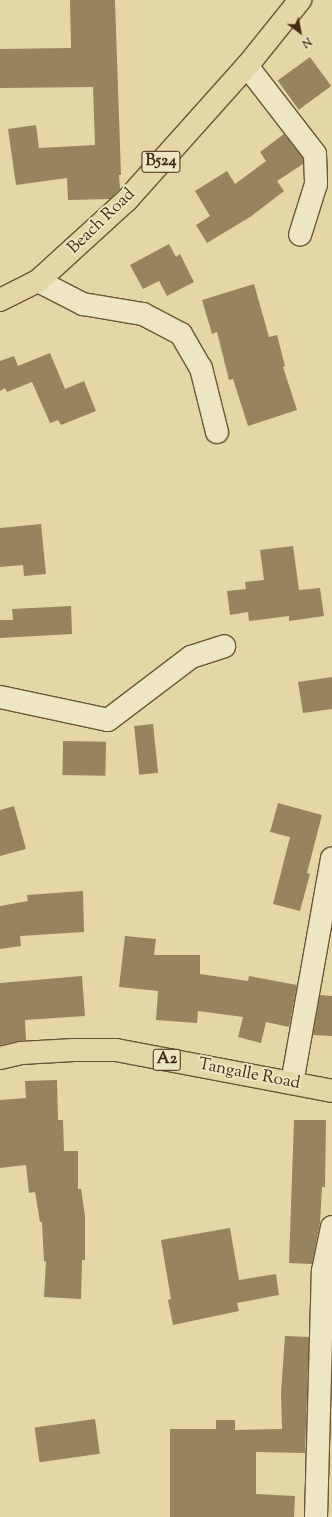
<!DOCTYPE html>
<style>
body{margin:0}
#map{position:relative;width:332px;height:1517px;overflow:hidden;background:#e5d7a5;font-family:"Sorts Mill Goudy",serif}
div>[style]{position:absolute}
.building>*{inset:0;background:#96845e;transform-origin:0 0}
.roads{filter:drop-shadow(1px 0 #695637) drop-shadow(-1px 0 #695637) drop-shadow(0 1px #695637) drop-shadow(0 -1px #695637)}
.minor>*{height:22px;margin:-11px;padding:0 11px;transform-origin:11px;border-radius:11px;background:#eee5c4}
.primary>*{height:22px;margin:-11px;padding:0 11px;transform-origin:11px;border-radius:11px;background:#e5d7a5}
.trunk>*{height:22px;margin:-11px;padding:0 11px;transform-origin:11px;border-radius:11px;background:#e5d7a5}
span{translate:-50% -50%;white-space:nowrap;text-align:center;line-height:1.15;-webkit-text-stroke:4px #eee5c4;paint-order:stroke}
.shield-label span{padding:1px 3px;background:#eee5c4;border:1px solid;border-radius:3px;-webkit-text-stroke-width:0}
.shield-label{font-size:16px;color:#402b12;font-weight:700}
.street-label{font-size:17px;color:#402b12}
.north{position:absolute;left:280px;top:12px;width:40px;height:40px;-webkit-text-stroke:3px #eee5c4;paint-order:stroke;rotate:148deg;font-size:11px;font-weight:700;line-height:16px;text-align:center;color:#402b12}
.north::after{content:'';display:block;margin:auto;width:14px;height:18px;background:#402b12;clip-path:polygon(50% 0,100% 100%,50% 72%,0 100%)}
</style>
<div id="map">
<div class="building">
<div style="clip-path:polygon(70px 0,115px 0,121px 175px,119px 175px,120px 189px,110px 199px,68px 200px,67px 178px,16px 185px,8px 129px,36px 125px,39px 148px,95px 145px,93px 87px,0 88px,0 49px,71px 48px)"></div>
<div style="left:310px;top:57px;width:36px;height:40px;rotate:54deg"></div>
<div style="clip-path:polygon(284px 134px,303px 158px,303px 164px,277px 181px,284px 191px,250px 217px,207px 243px,196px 225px,210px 216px,195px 191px,227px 171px,235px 184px,266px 161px,260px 152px)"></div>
<div style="clip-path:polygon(169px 244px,176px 257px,180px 254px,194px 282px,167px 296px,159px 281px,143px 289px,130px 265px)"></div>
<div style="clip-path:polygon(254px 284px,269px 337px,277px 335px,285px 366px,283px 367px,297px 410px,248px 426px,233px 379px,229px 380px,217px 332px,212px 334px,202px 300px)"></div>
<div style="clip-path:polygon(50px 353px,65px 389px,84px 381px,96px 411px,61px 425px,58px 420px,50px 423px,32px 382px,7px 392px,5px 388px,0 391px,0 361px,14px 356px,18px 366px)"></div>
<div style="clip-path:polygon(41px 524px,46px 574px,24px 576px,23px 565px,0 567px,0 528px)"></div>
<div style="clip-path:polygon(293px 546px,299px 590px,320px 588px,324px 616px,289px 621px,289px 616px,249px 621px,248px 612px,230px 615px,227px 591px,246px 589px,245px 582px,264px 580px,260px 550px)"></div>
<div style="clip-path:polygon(71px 606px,72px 634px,0 638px,0 620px,13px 620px,12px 609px)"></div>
<div style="clip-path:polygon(332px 677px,332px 709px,303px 713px,298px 682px)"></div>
<div style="left:153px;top:724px;width:49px;height:19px;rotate:84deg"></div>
<div style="left:63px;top:741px;width:43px;height:34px;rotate:1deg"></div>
<div style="clip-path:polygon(278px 803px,322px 815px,307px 873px,310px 874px,300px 911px,273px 904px,290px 837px,270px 832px)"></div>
<div style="clip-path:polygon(14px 806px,26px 849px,0 856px,0 810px)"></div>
<div style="clip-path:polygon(83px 891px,84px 932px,20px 936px,21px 946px,0 949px,0 906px,28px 901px,27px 895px)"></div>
<div style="clip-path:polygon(125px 936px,156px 939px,154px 955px,200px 955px,200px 974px,248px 981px,249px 976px,297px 985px,289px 1027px,266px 1022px,261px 1043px,238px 1037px,243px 1017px,198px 1011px,197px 1023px,156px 1020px,158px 991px,119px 987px)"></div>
<div style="clip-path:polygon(82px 976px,85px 1016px,25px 1020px,26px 1040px,0 1045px,0 983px)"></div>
<div style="clip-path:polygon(320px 995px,332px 996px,332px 1036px,313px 1035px)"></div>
<div style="clip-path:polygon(57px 1080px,58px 1120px,63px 1120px,64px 1151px,78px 1151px,78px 1189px,81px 1189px,85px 1216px,85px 1260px,82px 1260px,81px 1299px,44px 1297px,46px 1261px,44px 1262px,42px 1222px,40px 1222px,35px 1192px,29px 1193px,26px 1165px,0 1168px,0 1100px,26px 1098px,25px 1081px)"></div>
<div style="clip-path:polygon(294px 1120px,326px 1120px,325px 1187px,322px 1187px,320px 1223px,312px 1264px,289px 1263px)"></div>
<div style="clip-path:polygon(230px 1228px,239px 1280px,276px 1274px,279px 1295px,237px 1303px,239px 1311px,173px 1325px,168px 1300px,171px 1299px,161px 1240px)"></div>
<div style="clip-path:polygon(285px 1336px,309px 1337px,305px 1453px,256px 1452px,256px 1494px,295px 1496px,294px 1517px,170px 1517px,170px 1429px,216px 1429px,216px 1420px,235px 1420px,235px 1430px,282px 1429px,281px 1392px)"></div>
<div style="left:95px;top:1419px;width:35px;height:61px;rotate:82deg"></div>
</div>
<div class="roads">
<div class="minor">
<div style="left:247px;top:66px;width:111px;rotate:52.3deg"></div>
<div style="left:315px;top:154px;width:30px;rotate:88deg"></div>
<div style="left:316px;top:184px;width:53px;rotate:107.4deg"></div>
<div style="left:38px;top:281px;width:51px;rotate:27.1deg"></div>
<div style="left:83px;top:304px;width:61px;rotate:9.5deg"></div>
<div style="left:143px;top:314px;width:43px;rotate:27.8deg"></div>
<div style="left:181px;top:334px;width:39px;rotate:60deg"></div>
<div style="left:201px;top:368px;width:66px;rotate:76deg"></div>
<div style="left:0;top:697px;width:110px;rotate:12deg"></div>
<div style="left:108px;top:720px;width:104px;rotate:-37.2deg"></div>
<div style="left:191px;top:657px;width:35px;rotate:-18deg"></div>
<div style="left:292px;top:1083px;width:228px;rotate:-79.9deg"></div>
<div style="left:316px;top:1517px;width:246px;rotate:-88.4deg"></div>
<div style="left:323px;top:1271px;width:45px;rotate:-78.4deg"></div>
</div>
<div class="primary">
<div style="left:0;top:300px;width:42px;rotate:-26.6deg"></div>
<div style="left:38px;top:281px;width:120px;rotate:-42.3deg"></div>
<div style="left:127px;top:200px;width:180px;rotate:-48.2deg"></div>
<div style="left:247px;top:66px;width:85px;rotate:-51.2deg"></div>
</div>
<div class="trunk">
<div style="left:0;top:1058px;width:22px;rotate:-13deg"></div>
<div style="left:21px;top:1053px;width:53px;rotate:-3.2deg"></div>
<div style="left:74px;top:1050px;width:42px"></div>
<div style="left:116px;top:1050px;width:220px;rotate:10.7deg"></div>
</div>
</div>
<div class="shield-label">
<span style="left:161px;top:162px">B524</span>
<span style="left:167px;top:1060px">A2</span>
</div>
<div class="street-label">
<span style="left:102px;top:222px;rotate:-44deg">Beach Road</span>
<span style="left:249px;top:1075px;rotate:11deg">Tangalle Road</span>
</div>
<div class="north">N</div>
</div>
